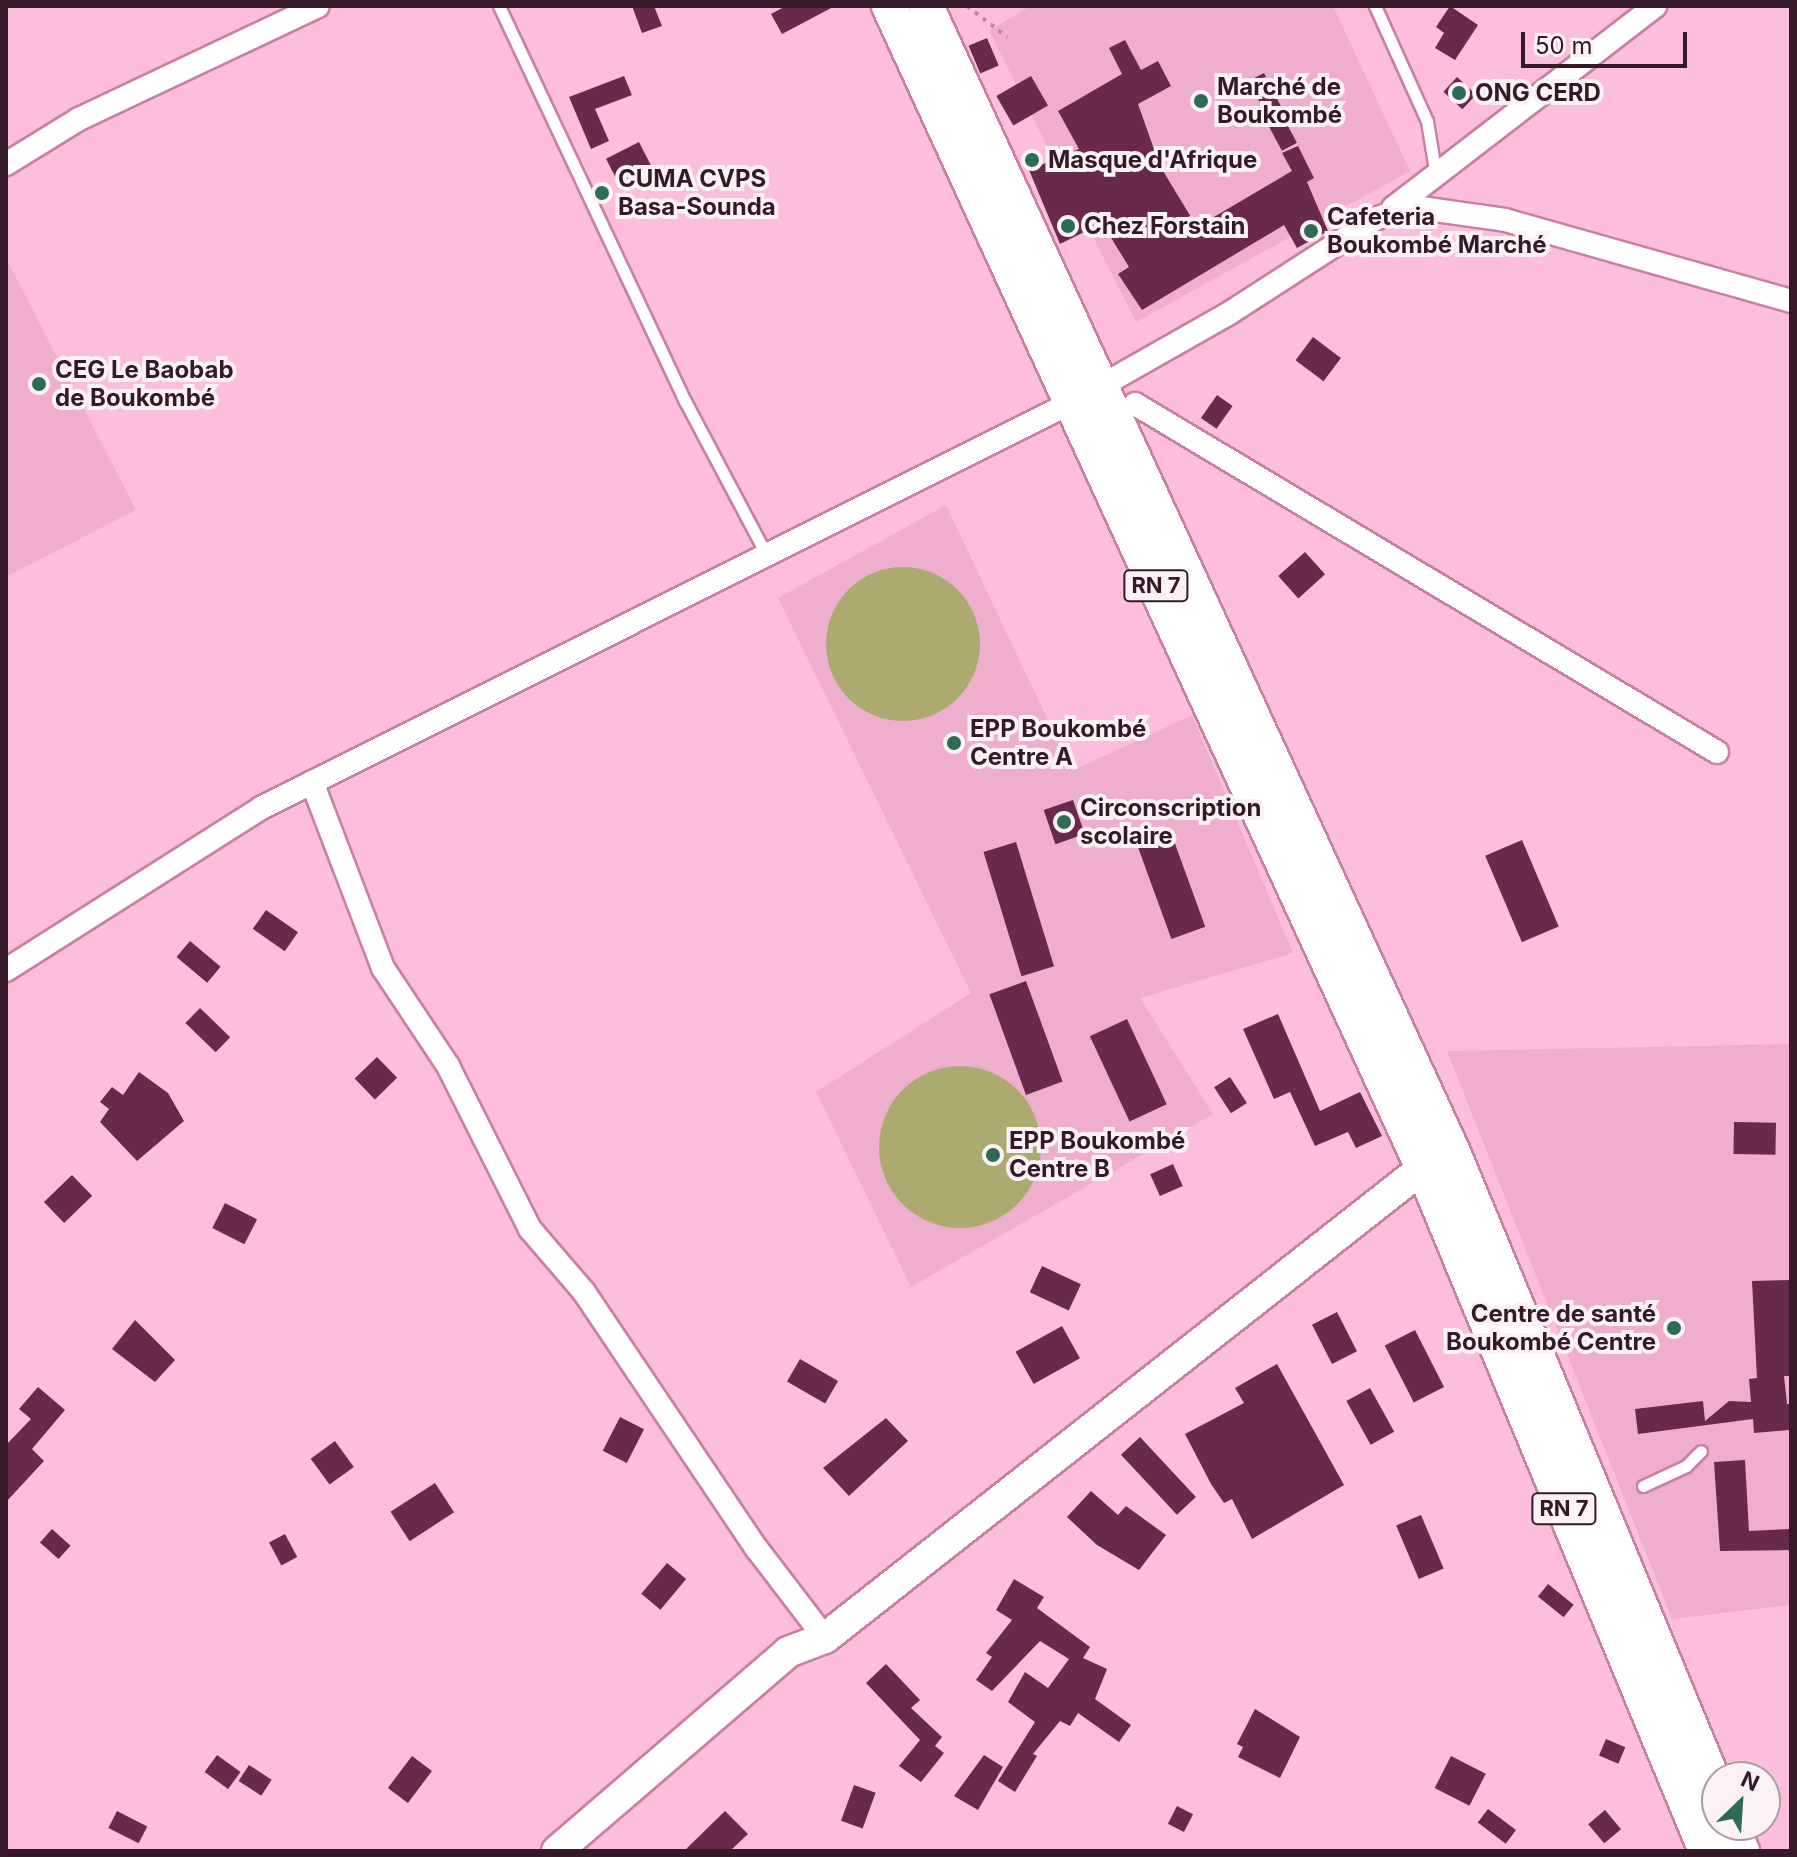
<!DOCTYPE html>
<meta charset="utf-8">
<style>
body{margin:0}
#map{position:relative;width:1797px;height:1857px;overflow:hidden;background:#fdbedd;font-family:Inter,sans-serif}
div>[style]{position:absolute}
.built>*{inset:0;background:#f0aece}
.green>*{inset:0;background:#abab70}
.round{border-radius:50%}
.building>*{inset:0;background:#69294d;transform-origin:0 0}
.path>*{height:4px;margin-top:-2px;transform-origin:0;background:repeating-linear-gradient(90deg,#bb87a1 0 4px,transparent 0 10px)}
.roads{filter:drop-shadow(2px 0 #c87fa4) drop-shadow(-2px 0 #c87fa4) drop-shadow(0 2px #c87fa4) drop-shadow(0 -2px #c87fa4)}
.lane>*{height:11px;margin:-5.5px;padding:0 5.5px;transform-origin:5.5px;border-radius:5.5px;background:#fff}
.street>*{height:22px;margin:-11px;padding:0 11px;transform-origin:11px;border-radius:11px;background:#fff}
.secondary>*{height:30px;margin:-15px;padding:0 15px;transform-origin:15px;border-radius:15px;background:#fff}
.primary>*{height:34px;margin:-17px;padding:0 17px;transform-origin:17px;border-radius:17px;background:#fff}
.dots>*{width:22px;height:22px;translate:-50% -50%;box-sizing:border-box;border:4px solid #faf2f5;border-radius:50%}
span{translate:-50% -50%;white-space:nowrap;text-align:center;line-height:1.15;-webkit-text-stroke:8px #faf2f5;paint-order:stroke}
.shield-label span{padding:2px 6px;background:#faf2f5;border:2px solid;border-radius:6px;-webkit-text-stroke-width:0}
.shield-label{font-size:22px;color:#361928;font-weight:700}
.poi-label{font-size:24px;color:#361928;font-weight:700}
.left{translate:0 -50%;text-align:left}
.right{translate:-100% -50%;text-align:right}
.frame{position:absolute;inset:0;border:8px solid #361928;pointer-events:none}
.north{position:absolute;left:1701px;top:1761px;width:80px;height:80px;box-sizing:border-box;background:#faf2f5;border:2px solid #ac9ba3;border-radius:50%;rotate:25deg;font-size:22px;font-weight:700;line-height:32px;text-align:center;color:#361928}
.north::after{content:'';display:block;margin:auto;width:28px;height:36px;background:#2e6b56;clip-path:polygon(50% 0,100% 100%,50% 72%,0 100%)}
.scale{position:absolute;left:1521px;top:32px;width:166px;height:36px;box-sizing:border-box;border:4px solid #361928;border-top:0;padding-left:10px;font-size:24px;line-height:28px;white-space:nowrap;color:#361928;-webkit-text-stroke:6px #faf2f5;paint-order:stroke}
</style>
<div id="map">
<div class="built">
<div style="clip-path:polygon(1030px 6px,1333px 6px,1410px 171px,1136px 322px,989px 31px)"></div>
<div style="clip-path:polygon(6px 258px,136px 510px,6px 577px)"></div>
<div style="clip-path:polygon(946px 505px,1072px 771px,1192px 715px,1293px 953px,1140px 998px,1213px 1114px,911px 1287px,816px 1092px,971px 993px,778px 598px)"></div>
<div style="clip-path:polygon(1791px 1044px,1791px 1605px,1672px 1619px,1447px 1051px)"></div>
</div>
<div class="green">
<div class="round" style="left:826px;top:567px;width:154px;height:154px"></div>
<div class="round" style="left:879px;top:1066px;width:162px;height:162px"></div>
</div>
<div class="building">
<div style="clip-path:polygon(632px 6px,654px 6px,662px 26px,642px 33px)"></div>
<div style="clip-path:polygon(786px 6px,835px 6px,782px 34px,771px 14px)"></div>
<div style="clip-path:polygon(1450px 6px,1478px 25px,1455px 60px,1435px 48px,1444px 33px,1436px 27px)"></div>
<div style="left:987px;top:38px;width:30px;height:20px;rotate:67deg"></div>
<div style="clip-path:polygon(1125px 40px,1141px 70px,1158px 61px,1171px 86px,1138px 104px,1160px 166px,1197px 227px,1292px 171px,1282px 153px,1298px 146px,1314px 178px,1307px 182px,1328px 231px,1297px 248px,1284px 225px,1142px 310px,1118px 274px,1129px 267px,1102px 223px,1060px 244px,1029px 170px,1079px 149px,1058px 111px,1122px 74px,1109px 48px)"></div>
<div style="left:1264px;top:73px;width:37px;height:17px;rotate:63deg"></div>
<div style="clip-path:polygon(624px 76px,632px 95px,595px 109px,609px 141px,591px 149px,569px 97px)"></div>
<div style="left:1031px;top:76px;width:34px;height:40px;rotate:60deg"></div>
<div style="left:1457px;top:77px;width:26px;height:20px;rotate:43deg"></div>
<div style="left:1280px;top:111px;width:36px;height:17px;rotate:62deg"></div>
<div style="left:639px;top:142px;width:36px;height:37px;rotate:63deg"></div>
<div style="left:1313px;top:337px;width:35px;height:29px;rotate:37deg"></div>
<div style="left:1217px;top:395px;width:19px;height:28px;rotate:35deg"></div>
<div style="left:1305px;top:552px;width:30px;height:36px;rotate:48deg"></div>
<div style="left:1073px;top:800px;width:36px;height:31px;rotate:71deg"></div>
<div style="left:1170px;top:830px;width:103px;height:36px;rotate:70deg"></div>
<div style="left:1522px;top:840px;width:94px;height:40px;rotate:67deg"></div>
<div style="left:1016px;top:842px;width:130px;height:34px;rotate:73deg"></div>
<div style="left:266px;top:910px;width:39px;height:23px;rotate:35deg"></div>
<div style="left:190px;top:941px;width:40px;height:21px;rotate:40deg"></div>
<div style="left:1026px;top:981px;width:107px;height:39px;rotate:70deg"></div>
<div style="left:200px;top:1008px;width:42px;height:21px;rotate:44deg"></div>
<div style="clip-path:polygon(1278px 1014px,1320px 1111px,1360px 1092px,1382px 1136px,1356px 1148px,1348px 1132px,1315px 1146px,1290px 1092px,1274px 1099px,1243px 1029px)"></div>
<div style="left:1127px;top:1019px;width:94px;height:41px;rotate:65deg"></div>
<div style="left:377px;top:1057px;width:29px;height:31px;rotate:46deg"></div>
<div style="clip-path:polygon(139px 1072px,168px 1093px,184px 1121px,137px 1161px,100px 1122px,109px 1109px,100px 1102px,112px 1087px,123px 1095px)"></div>
<div style="left:1230px;top:1077px;width:31px;height:19px;rotate:57deg"></div>
<div style="left:1734px;top:1122px;width:42px;height:32px;rotate:1deg"></div>
<div style="left:1173px;top:1164px;width:24px;height:25px;rotate:66deg"></div>
<div style="left:72px;top:1175px;width:29px;height:39px;rotate:46deg"></div>
<div style="left:225px;top:1203px;width:36px;height:28px;rotate:27deg"></div>
<div style="left:1042px;top:1266px;width:43px;height:29px;rotate:25deg"></div>
<div style="clip-path:polygon(1791px 1280px,1791px 1376px,1784px 1376px,1787px 1404px,1791px 1404px,1789px 1430px,1754px 1433px,1753px 1419px,1638px 1434px,1635px 1409px,1703px 1401px,1705px 1421px,1729px 1401px,1751px 1402px,1749px 1379px,1757px 1378px,1752px 1281px)"></div>
<div style="left:1337px;top:1312px;width:44px;height:28px;rotate:63deg"></div>
<div style="clip-path:polygon(135px 1320px,175px 1360px,155px 1382px,112px 1349px)"></div>
<div style="left:1062px;top:1326px;width:37px;height:53px;rotate:61deg"></div>
<div style="left:1415px;top:1330px;width:64px;height:34px;rotate:63deg"></div>
<div style="left:800px;top:1359px;width:44px;height:26px;rotate:30deg"></div>
<div style="clip-path:polygon(1277px 1364px,1344px 1485px,1252px 1539px,1232px 1499px,1224px 1503px,1211px 1484px,1185px 1434px,1244px 1403px,1235px 1388px)"></div>
<div style="clip-path:polygon(38px 1387px,65px 1410px,32px 1449px,44px 1461px,6px 1502px,6px 1445px,31px 1419px,19px 1409px)"></div>
<div style="left:1370px;top:1388px;width:50px;height:27px;rotate:61deg"></div>
<div style="left:620px;top:1417px;width:27px;height:38px;rotate:27deg"></div>
<div style="clip-path:polygon(886px 1418px,908px 1441px,849px 1496px,823px 1468px)"></div>
<div style="left:1140px;top:1437px;width:82px;height:26px;rotate:47deg"></div>
<div style="left:335px;top:1441px;width:32px;height:30px;rotate:54deg"></div>
<div style="clip-path:polygon(1745px 1460px,1749px 1531px,1791px 1529px,1791px 1550px,1720px 1551px,1714px 1462px)"></div>
<div style="left:435px;top:1483px;width:35px;height:53px;rotate:57deg"></div>
<div style="clip-path:polygon(1091px 1491px,1118px 1515px,1126px 1506px,1166px 1535px,1139px 1570px,1097px 1545px,1067px 1517px)"></div>
<div style="left:1421px;top:1515px;width:58px;height:27px;rotate:67deg"></div>
<div style="left:52px;top:1529px;width:25px;height:18px;rotate:42deg"></div>
<div style="left:285px;top:1534px;width:26px;height:18px;rotate:62deg"></div>
<div style="left:667px;top:1563px;width:25px;height:40px;rotate:40deg"></div>
<div style="clip-path:polygon(1014px 1579px,1044px 1597px,1037px 1608px,1090px 1647px,1083px 1658px,1107px 1669px,1095px 1699px,1131px 1725px,1119px 1742px,1078px 1713px,1070px 1726px,1060px 1721px,1033px 1754px,1037px 1756px,1015px 1792px,998px 1781px,1035px 1722px,1008px 1702px,1025px 1672px,1048px 1688px,1069px 1659px,1040px 1641px,992px 1691px,976px 1680px,992px 1657px,986px 1653px,1012px 1620px,996px 1610px)"></div>
<div style="left:1548px;top:1584px;width:33px;height:16px;rotate:39deg"></div>
<div style="clip-path:polygon(886px 1664px,920px 1700px,911px 1708px,942px 1737px,935px 1746px,944px 1753px,921px 1782px,899px 1766px,920px 1740px,866px 1683px)"></div>
<div style="clip-path:polygon(1255px 1709px,1300px 1737px,1280px 1778px,1238px 1757px,1243px 1747px,1237px 1744px)"></div>
<div style="left:1606px;top:1739px;width:21px;height:18px;rotate:23deg"></div>
<div style="left:217px;top:1755px;width:29px;height:21px;rotate:36deg"></div>
<div style="clip-path:polygon(984px 1755px,1003px 1767px,978px 1810px,954px 1796px)"></div>
<div style="left:412px;top:1756px;width:25px;height:40px;rotate:37deg"></div>
<div style="left:1451px;top:1756px;width:39px;height:36px;rotate:27deg"></div>
<div style="left:249px;top:1765px;width:27px;height:19px;rotate:33deg"></div>
<div style="left:854px;top:1785px;width:23px;height:38px;rotate:20deg"></div>
<div style="left:1177px;top:1806px;width:18px;height:20px;rotate:27deg"></div>
<div style="left:1488px;top:1809px;width:35px;height:17px;rotate:37deg"></div>
<div style="left:1605px;top:1810px;width:25px;height:22px;rotate:50deg"></div>
<div style="left:117px;top:1811px;width:34px;height:19px;rotate:27deg"></div>
<div style="clip-path:polygon(725px 1811px,748px 1834px,730px 1851px,684px 1851px)"></div>
</div>
<div class="path">
<div style="left:967px;top:6px;width:51px;rotate:37.8deg"></div>
</div>
<div class="roads">
<div class="lane">
<div style="left:499px;top:6px;width:437px;rotate:64.8deg"></div>
<div style="left:685px;top:401px;width:171px;rotate:62.1deg"></div>
<div style="left:1375px;top:6px;width:126px;rotate:65.7deg"></div>
<div style="left:1427px;top:121px;width:56px;rotate:80.7deg"></div>
<div style="left:1643px;top:1486px;width:47px;rotate:-24.9deg"></div>
<div style="left:1686px;top:1466px;width:21px;rotate:-45deg"></div>
</div>
<div class="street">
<div style="left:6px;top:164px;width:86px;rotate:-31.7deg"></div>
<div style="left:79px;top:119px;width:264px;rotate:-25.3deg"></div>
<div style="left:1393px;top:208px;width:331px;rotate:-37.6deg"></div>
<div style="left:1135px;top:404px;width:678px;rotate:30.88deg"></div>
<div style="left:312px;top:782px;width:199px;rotate:69.1deg"></div>
<div style="left:383px;top:968px;width:118px;rotate:56.4deg"></div>
<div style="left:448px;top:1066px;width:182px;rotate:63.3deg"></div>
<div style="left:530px;top:1229px;width:83px;rotate:49.4deg"></div>
<div style="left:584px;top:1292px;width:310px;rotate:56.1deg"></div>
<div style="left:757px;top:1549px;width:112px;rotate:52.6deg"></div>
<div style="left:6px;top:970px;width:302px;rotate:-32.4deg"></div>
<div style="left:261px;top:808px;width:908px;rotate:-26.57deg"></div>
<div style="left:1073px;top:402px;width:178px;rotate:-29.6deg"></div>
<div style="left:1228px;top:314px;width:177px;rotate:-32.8deg"></div>
<div style="left:1377px;top:218px;width:39px;rotate:-17deg"></div>
<div style="left:1414px;top:207px;width:92px;rotate:8.1deg"></div>
<div style="left:1505px;top:220px;width:297px;rotate:15.8deg"></div>
</div>
<div class="secondary">
<div style="left:557px;top:1851px;width:305px;rotate:-40.7deg"></div>
<div style="left:788px;top:1652px;width:40px;rotate:-21deg"></div>
<div style="left:825px;top:1638px;width:761px;rotate:-38.17deg"></div>
</div>
<div class="primary">
<div style="left:889px;top:6px;width:1279px;rotate:65.32deg"></div>
<div style="left:1423px;top:1168px;width:739px;rotate:67.49deg"></div>
<div style="left:926px;top:6px;width:1259px;rotate:65.31deg"></div>
<div style="left:1452px;top:1150px;width:693px;rotate:67.51deg"></div>
<div style="left:1731px;top:1825px;width:28px;rotate:67deg"></div>
</div>
</div>
<div class="dots">
<div style="left:1459px;top:93px;background:#2e6b56"></div>
<div style="left:1201px;top:101px;background:#2e6b56"></div>
<div style="left:1032px;top:160px;background:#2e6b56"></div>
<div style="left:602px;top:193px;background:#2e6b56"></div>
<div style="left:1068px;top:226px;background:#2e6b56"></div>
<div style="left:1311px;top:231px;background:#2e6b56"></div>
<div style="left:39px;top:384px;background:#2e6b56"></div>
<div style="left:954px;top:743px;background:#2e6b56"></div>
<div style="left:1064px;top:822px;background:#2e6b56"></div>
<div style="left:993px;top:1155px;background:#2e6b56"></div>
<div style="left:1674px;top:1328px;background:#2e6b56"></div>
</div>
<div class="shield-label">
<span style="left:1156px;top:586px">RN 7</span>
<span style="left:1564px;top:1509px">RN 7</span>
</div>
<div class="poi-label">
<span class="left" style="left:1217px;top:101px">Marché de<br>Boukombé</span>
<span class="left" style="left:1475px;top:93px">ONG CERD</span>
<span class="left" style="left:1048px;top:160px">Masque d'Afrique</span>
<span class="left" style="left:618px;top:193px">CUMA CVPS<br>Basa-Sounda</span>
<span class="left" style="left:1327px;top:231px">Cafeteria<br>Boukombé Marché</span>
<span class="left" style="left:1084px;top:226px">Chez Forstain</span>
<span class="left" style="left:55px;top:384px">CEG Le Baobab<br>de Boukombé</span>
<span class="left" style="left:970px;top:743px">EPP Boukombé<br>Centre A</span>
<span class="left" style="left:1080px;top:822px">Circonscription<br>scolaire</span>
<span class="left" style="left:1009px;top:1155px">EPP Boukombé<br>Centre B</span>
<span class="right" style="left:1656px;top:1328px">Centre de santé<br>Boukombé Centre</span>
</div>
<div class="frame"></div>
<div class="north">N</div>
<div class="scale">50 m</div>
</div>
